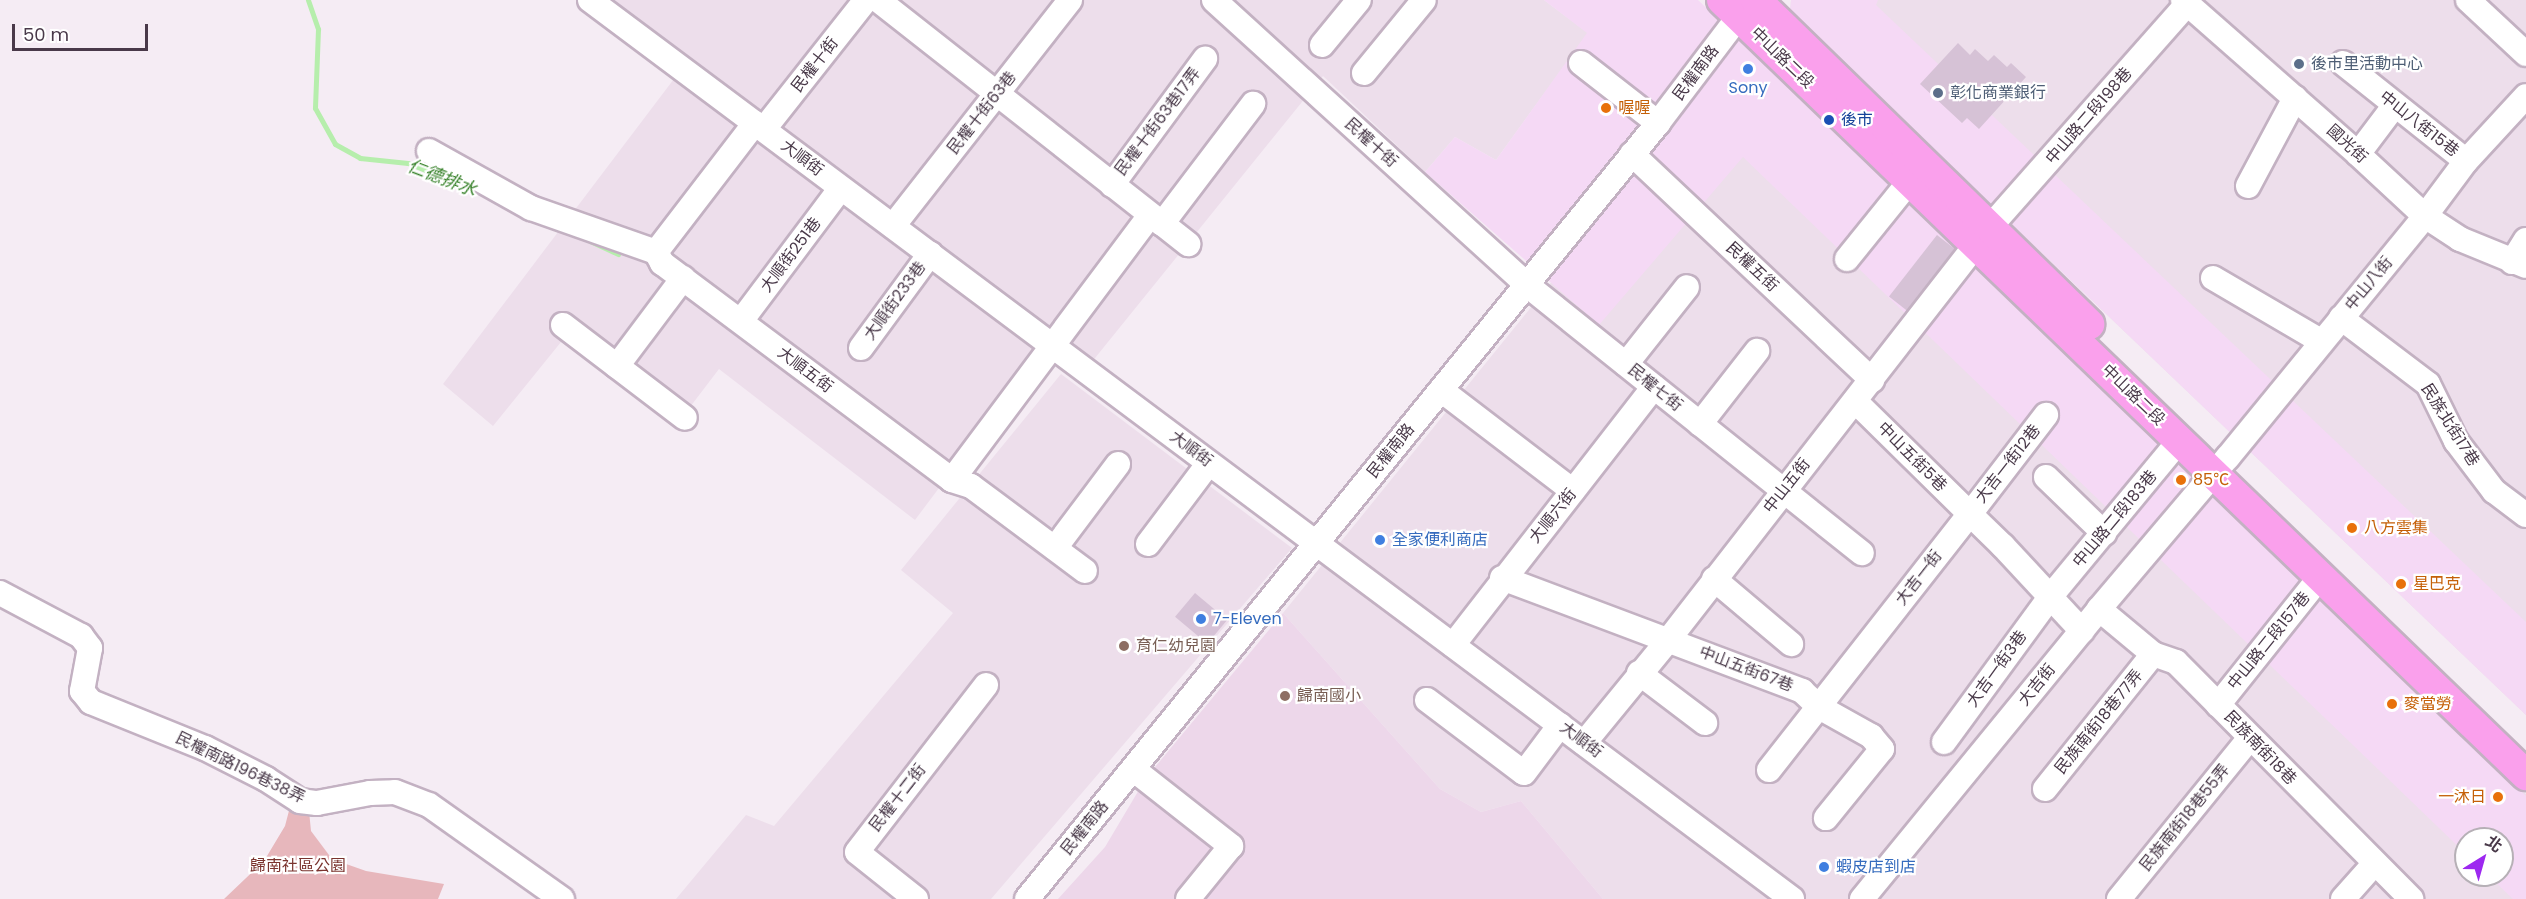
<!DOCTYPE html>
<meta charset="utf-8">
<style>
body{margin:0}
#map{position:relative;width:2526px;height:899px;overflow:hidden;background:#f5ecf4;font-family:Poppins,"Noto Sans TC",sans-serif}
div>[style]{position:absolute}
.residential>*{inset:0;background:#eddeeb}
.commercial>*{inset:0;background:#f5d9f5}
.education>*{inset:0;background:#edd7ea}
.green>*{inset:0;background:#e7b7bc}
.stream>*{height:5px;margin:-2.5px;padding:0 2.5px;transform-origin:2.5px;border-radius:2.5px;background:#b6eeac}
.building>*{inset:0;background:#d6c2d6;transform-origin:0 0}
.roads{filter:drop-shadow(2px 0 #c3b1c2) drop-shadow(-2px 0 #c3b1c2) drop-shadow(0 2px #c3b1c2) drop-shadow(0 -2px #c3b1c2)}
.minor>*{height:24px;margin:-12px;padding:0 12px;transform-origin:12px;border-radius:12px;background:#fff}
.major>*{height:30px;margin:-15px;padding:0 15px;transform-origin:15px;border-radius:15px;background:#faa0ec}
.dots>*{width:16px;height:16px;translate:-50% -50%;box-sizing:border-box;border:3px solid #fff;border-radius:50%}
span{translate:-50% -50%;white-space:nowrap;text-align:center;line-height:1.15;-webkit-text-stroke:4.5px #fff;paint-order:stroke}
.street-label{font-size:16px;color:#493949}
.service-label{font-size:16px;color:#4e5e75}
.left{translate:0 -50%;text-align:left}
.shop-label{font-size:16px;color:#366cbe}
.food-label{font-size:16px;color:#c56008}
.right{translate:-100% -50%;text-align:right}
.transit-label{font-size:16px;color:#164399}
.education-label{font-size:16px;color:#785e54}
.park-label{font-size:16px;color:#7a332e}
.water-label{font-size:18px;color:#38822b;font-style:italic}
.north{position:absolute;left:2454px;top:827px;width:60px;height:60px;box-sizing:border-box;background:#fff;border:2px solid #b6b0b6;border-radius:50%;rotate:37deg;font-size:16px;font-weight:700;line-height:24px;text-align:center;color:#493949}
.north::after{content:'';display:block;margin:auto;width:21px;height:27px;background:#9d28f0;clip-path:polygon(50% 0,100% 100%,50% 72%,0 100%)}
.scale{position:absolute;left:12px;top:24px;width:136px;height:27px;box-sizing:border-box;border:3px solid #493949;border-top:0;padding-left:8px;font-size:18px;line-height:21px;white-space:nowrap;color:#493949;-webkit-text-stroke:4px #fff;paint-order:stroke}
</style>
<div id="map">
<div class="residential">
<div style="clip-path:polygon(603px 0,1544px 0,1588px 33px,1496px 160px,1455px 137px,1425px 172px,1323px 76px,1091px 363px,1055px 333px,915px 520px,719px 369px,674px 428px,561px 342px,493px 426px,443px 384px,686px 63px)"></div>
<div style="clip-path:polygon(1791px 0,2526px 0,2526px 715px,1790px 12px)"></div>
<div style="clip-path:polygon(evenodd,1763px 57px,2526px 794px,2526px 899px,1603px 899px,1521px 801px,1481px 812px,1440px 789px,1283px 613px,1730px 62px,1763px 57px,2466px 839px,2502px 839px,2502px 875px,2466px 875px,2466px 839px)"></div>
<div style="clip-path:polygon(1061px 374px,1292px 548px,991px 899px,676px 899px,746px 815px,774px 826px,953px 613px,901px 570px)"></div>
</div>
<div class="commercial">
<div style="clip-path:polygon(1544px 0,1698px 0,2526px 796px,2526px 899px,2513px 899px,2488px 875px,2502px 875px,2502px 839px,2466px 839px,2466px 854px,1743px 157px,1599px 325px,1425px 172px,1455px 137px,1496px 160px,1587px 33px)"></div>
<div style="clip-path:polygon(1791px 0,1878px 0,1876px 5px,2526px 622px,2526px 715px,1790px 12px)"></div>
</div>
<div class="education">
<div style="clip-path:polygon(1283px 613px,1440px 789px,1481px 812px,1521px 801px,1603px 899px,1058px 899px,1105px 847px,1146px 778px)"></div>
</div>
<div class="green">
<div style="clip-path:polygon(291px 803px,309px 811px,311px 831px,332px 859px,366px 871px,444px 884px,438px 899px,224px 899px,264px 861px,285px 826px)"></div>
</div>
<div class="stream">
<div style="left:308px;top:0;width:31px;rotate:71deg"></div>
<div style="left:318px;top:29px;width:79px;rotate:92.2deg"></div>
<div style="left:315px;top:108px;width:41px;rotate:60.9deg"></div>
<div style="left:335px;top:144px;width:29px;rotate:29deg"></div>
<div style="left:360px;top:158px;width:48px;rotate:5.9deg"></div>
<div style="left:408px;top:163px;width:77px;rotate:22.2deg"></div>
<div style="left:590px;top:241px;width:31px;rotate:25deg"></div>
</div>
<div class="building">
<div style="clip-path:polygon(1958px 43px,1970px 55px,1975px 49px,1988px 61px,1994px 55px,2007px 67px,2011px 63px,2026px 77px,1979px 129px,1967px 118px,1962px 123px,1920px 84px)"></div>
<div style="left:1937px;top:235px;width:23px;height:78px;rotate:38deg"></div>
<div style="left:1195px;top:593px;width:42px;height:31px;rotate:40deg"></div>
</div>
<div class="roads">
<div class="minor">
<div style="left:590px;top:0;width:1501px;rotate:36.79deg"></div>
<div style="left:878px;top:0;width:395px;rotate:38.2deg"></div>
<div style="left:1214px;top:0;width:423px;rotate:42.3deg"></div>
<div style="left:1527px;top:285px;width:429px;rotate:38.7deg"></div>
<div style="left:2183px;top:0;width:233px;rotate:41.3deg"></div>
<div style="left:2358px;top:154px;width:91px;rotate:42.8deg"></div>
<div style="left:2425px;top:216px;width:42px;rotate:33.3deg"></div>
<div style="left:2460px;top:239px;width:71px;rotate:22.2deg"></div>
<div style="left:2468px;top:0;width:79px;rotate:43deg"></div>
<div style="left:1322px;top:45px;width:58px;rotate:-50.6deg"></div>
<div style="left:1581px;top:63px;width:98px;rotate:37.9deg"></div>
<div style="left:2343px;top:63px;width:157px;rotate:38.5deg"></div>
<div style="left:1364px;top:73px;width:94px;rotate:-50.6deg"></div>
<div style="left:755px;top:123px;width:163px;rotate:127.5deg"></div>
<div style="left:656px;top:252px;width:13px;rotate:61deg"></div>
<div style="left:662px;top:263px;width:362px;rotate:36.8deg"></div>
<div style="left:952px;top:480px;width:331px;rotate:-53.2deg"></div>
<div style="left:764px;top:129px;width:164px;rotate:-51.7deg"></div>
<div style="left:429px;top:151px;width:117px;rotate:29.2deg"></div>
<div style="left:531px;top:208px;width:133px;rotate:19.4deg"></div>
<div style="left:1632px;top:154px;width:330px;rotate:43.3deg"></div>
<div style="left:2358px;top:154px;width:61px;rotate:-52.9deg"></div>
<div style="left:1112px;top:185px;width:157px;rotate:-53.6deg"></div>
<div style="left:2248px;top:186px;width:100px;rotate:-61.9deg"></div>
<div style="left:1162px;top:224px;width:151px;rotate:-52.8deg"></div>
<div style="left:893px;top:226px;width:287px;rotate:-51.9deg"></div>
<div style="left:1847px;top:259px;width:100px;rotate:-51.1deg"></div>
<div style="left:2512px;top:262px;width:26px;rotate:-58deg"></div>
<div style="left:2213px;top:278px;width:125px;rotate:30.3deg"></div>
<div style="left:2341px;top:318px;width:109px;rotate:37.2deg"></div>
<div style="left:2428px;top:384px;width:64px;rotate:63.8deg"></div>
<div style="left:2456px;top:441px;width:63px;rotate:52.8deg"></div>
<div style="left:2494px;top:491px;width:40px;rotate:37deg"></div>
<div style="left:741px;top:321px;width:166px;rotate:-53.1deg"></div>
<div style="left:563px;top:325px;width:153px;rotate:37.3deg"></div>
<div style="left:861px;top:348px;width:117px;rotate:-53.7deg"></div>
<div style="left:1626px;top:364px;width:98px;rotate:-51.6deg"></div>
<div style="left:617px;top:366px;width:110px;rotate:-53.1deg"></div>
<div style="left:1441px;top:390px;width:166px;rotate:37.4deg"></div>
<div style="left:1855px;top:401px;width:161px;rotate:44.5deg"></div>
<div style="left:1970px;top:514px;width:125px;rotate:-52.5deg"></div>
<div style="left:1700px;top:424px;width:93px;rotate:-52deg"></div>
<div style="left:2046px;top:477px;width:81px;rotate:44deg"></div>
<div style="left:952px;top:480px;width:20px;rotate:18deg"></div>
<div style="left:971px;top:486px;width:142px;rotate:36.7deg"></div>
<div style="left:1148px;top:544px;width:101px;rotate:-53deg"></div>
<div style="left:1055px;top:548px;width:105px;rotate:-53.1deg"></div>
<div style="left:1502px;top:578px;width:321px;rotate:20.6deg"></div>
<div style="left:1802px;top:691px;width:23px;rotate:43deg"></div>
<div style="left:1819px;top:707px;width:60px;rotate:29.1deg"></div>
<div style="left:1871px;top:736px;width:17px;rotate:50deg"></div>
<div style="left:1882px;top:749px;width:89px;rotate:129.1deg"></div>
<div style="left:1714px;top:579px;width:101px;rotate:40.2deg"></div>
<div style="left:0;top:593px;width:92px;rotate:28deg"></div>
<div style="left:81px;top:636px;width:15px;rotate:53deg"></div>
<div style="left:90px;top:648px;width:44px;rotate:100.5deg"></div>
<div style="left:82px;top:691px;width:14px;rotate:51deg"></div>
<div style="left:91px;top:702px;width:123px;rotate:22deg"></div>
<div style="left:205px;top:748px;width:68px;rotate:26.9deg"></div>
<div style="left:266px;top:779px;width:40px;rotate:32.9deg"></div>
<div style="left:300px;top:801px;width:17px;rotate:7deg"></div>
<div style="left:317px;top:803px;width:54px;rotate:-10.7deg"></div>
<div style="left:370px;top:793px;width:25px;rotate:-2deg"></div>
<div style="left:395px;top:792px;width:36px;rotate:21deg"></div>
<div style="left:429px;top:805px;width:163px;rotate:35.3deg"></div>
<div style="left:2099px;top:609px;width:70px;rotate:39.8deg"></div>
<div style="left:2153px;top:654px;width:24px;rotate:19deg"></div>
<div style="left:2176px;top:662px;width:334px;rotate:45.2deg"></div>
<div style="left:1453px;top:645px;width:327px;rotate:-52.1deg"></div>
<div style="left:1639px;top:673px;width:83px;rotate:37.1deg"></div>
<div style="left:1427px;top:700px;width:121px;rotate:37deg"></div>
<div style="left:1524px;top:773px;width:60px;rotate:-53.1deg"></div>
<div style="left:2218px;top:705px;width:165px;rotate:-51.4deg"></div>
<div style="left:1944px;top:742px;width:180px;rotate:-53.8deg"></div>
<div style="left:2050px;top:597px;width:204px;rotate:-50.4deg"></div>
<div style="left:1584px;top:743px;width:134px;rotate:-50.7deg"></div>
<div style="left:1669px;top:639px;width:521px;rotate:-52.1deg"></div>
<div style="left:1989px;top:228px;width:299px;rotate:-48.5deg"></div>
<div style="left:1133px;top:769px;width:125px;rotate:38.2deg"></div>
<div style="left:1231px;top:846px;width:68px;rotate:129.1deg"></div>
<div style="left:1769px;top:770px;width:325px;rotate:-51.9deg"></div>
<div style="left:1970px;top:514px;width:46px;rotate:44.1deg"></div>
<div style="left:2003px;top:546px;width:116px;rotate:47.1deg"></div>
<div style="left:2045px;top:789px;width:173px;rotate:-51.3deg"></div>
<div style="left:916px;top:899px;width:75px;rotate:-141.5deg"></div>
<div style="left:857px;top:852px;width:211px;rotate:-52.3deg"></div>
<div style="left:1027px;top:899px;width:1000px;rotate:-50.88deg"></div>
<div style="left:1658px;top:123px;width:152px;rotate:-52.8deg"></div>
<div style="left:1862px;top:899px;width:375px;rotate:-50.7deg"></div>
<div style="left:2099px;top:609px;width:199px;rotate:-49.7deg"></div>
<div style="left:2228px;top:457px;width:311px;rotate:-50.7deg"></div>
<div style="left:2425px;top:216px;width:69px;rotate:-53.3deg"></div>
<div style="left:2466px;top:161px;width:88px;rotate:-47.3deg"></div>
<div style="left:2119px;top:899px;width:208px;rotate:-50.9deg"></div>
<div style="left:2343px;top:899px;width:48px;rotate:-48.4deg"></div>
</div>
<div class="major">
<div style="left:1722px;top:0;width:1117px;rotate:43.95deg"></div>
<div style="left:1756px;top:0;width:465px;rotate:44.2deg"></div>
</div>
</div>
<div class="dots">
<div style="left:2299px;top:64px;background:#5c6f8a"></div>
<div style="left:1748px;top:69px;background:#3f7fe0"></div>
<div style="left:1938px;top:93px;background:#5c6f8a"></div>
<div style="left:1606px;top:108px;background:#e8710a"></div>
<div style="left:1829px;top:120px;background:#1a4fb4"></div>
<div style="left:2181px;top:480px;background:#e8710a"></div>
<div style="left:2352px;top:528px;background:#e8710a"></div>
<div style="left:1380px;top:540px;background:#3f7fe0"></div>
<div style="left:2401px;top:584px;background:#e8710a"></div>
<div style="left:1201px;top:619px;background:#3f7fe0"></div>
<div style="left:1124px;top:646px;background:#8d6e63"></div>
<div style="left:1285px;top:696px;background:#8d6e63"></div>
<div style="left:2392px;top:704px;background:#e8710a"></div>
<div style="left:2498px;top:797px;background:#e8710a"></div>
<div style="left:1824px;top:867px;background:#3f7fe0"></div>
</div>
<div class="street-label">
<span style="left:1782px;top:58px;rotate:44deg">中山路二段</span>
<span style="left:815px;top:65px;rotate:-52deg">民權十街</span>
<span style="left:1696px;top:73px;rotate:-53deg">民權南路</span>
<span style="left:982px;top:113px;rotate:-52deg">民權十街63巷</span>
<span style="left:2089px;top:116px;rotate:-49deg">中山路二段198巷</span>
<span style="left:1158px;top:122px;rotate:-53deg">民權十街63巷17弄</span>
<span style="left:2419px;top:124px;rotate:38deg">中山八街15巷</span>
<span style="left:1371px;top:143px;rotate:42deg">民權十街</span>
<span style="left:2347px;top:144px;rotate:42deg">國光街</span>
<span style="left:802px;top:158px;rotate:37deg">大順街</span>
<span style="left:791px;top:255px;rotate:-53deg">大順街251巷</span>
<span style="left:1752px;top:267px;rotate:43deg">民權五街</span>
<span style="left:2369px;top:284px;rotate:-50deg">中山八街</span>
<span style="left:895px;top:301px;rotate:-54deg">大順街233巷</span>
<span style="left:805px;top:370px;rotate:37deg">大順五街</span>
<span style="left:1655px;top:388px;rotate:39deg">民權七街</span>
<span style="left:2133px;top:395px;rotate:44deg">中山路二段</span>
<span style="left:2450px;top:425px;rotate:58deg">民族北街17巷</span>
<span style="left:1191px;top:449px;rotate:37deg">大順街</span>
<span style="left:1391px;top:451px;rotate:-51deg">民權南路</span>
<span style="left:1912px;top:457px;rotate:45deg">中山五街5巷</span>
<span style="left:2008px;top:464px;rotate:-52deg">大吉一街12巷</span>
<span style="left:1787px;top:486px;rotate:-52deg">中山五街</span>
<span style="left:1553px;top:516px;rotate:-51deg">大順六街</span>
<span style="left:2115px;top:519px;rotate:-50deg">中山路二段183巷</span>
<span style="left:1919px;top:578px;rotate:-52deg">大吉一街</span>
<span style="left:2269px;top:641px;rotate:-51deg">中山路二段157巷</span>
<span style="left:1746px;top:669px;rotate:21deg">中山五街67巷</span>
<span style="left:1997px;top:669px;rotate:-54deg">大吉一街3巷</span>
<span style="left:2037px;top:685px;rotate:-51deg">大吉街</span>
<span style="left:2099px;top:722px;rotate:-51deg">民族南街18巷77弄</span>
<span style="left:1581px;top:740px;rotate:37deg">大順街</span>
<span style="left:2260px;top:748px;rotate:46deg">民族南街18巷</span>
<span style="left:240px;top:768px;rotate:26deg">民權南路196巷38弄</span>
<span style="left:898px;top:798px;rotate:-52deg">民權十二街</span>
<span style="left:2185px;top:818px;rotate:-51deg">民族南街18巷55弄</span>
<span style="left:1085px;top:828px;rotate:-51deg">民權南路</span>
</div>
<div class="service-label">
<span class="left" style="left:2311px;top:64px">後市里活動中心</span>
<span class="left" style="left:1950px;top:93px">彰化商業銀行</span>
</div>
<div class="shop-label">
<span style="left:1748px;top:88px">Sony</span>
<span class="left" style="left:1392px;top:540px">全家便利商店</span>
<span class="left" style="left:1213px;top:619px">7-Eleven</span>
<span class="left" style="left:1836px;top:867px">蝦皮店到店</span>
</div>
<div class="food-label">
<span class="left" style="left:1618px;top:108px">喔喔</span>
<span class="left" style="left:2193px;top:480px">85℃</span>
<span class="left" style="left:2364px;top:528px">八方雲集</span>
<span class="left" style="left:2413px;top:584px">星巴克</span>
<span class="left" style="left:2404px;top:704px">麥當勞</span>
<span class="right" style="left:2486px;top:797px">一沐日</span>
</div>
<div class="transit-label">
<span class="left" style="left:1841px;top:120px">後市</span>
</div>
<div class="education-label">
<span class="left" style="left:1136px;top:646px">育仁幼兒園</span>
<span class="left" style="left:1297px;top:696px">歸南國小</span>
</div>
<div class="park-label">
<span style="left:298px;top:866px">歸南社區公園</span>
</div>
<div class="water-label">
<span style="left:442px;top:178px;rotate:21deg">仁德排水</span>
</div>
<div class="north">北</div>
<div class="scale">50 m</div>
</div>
